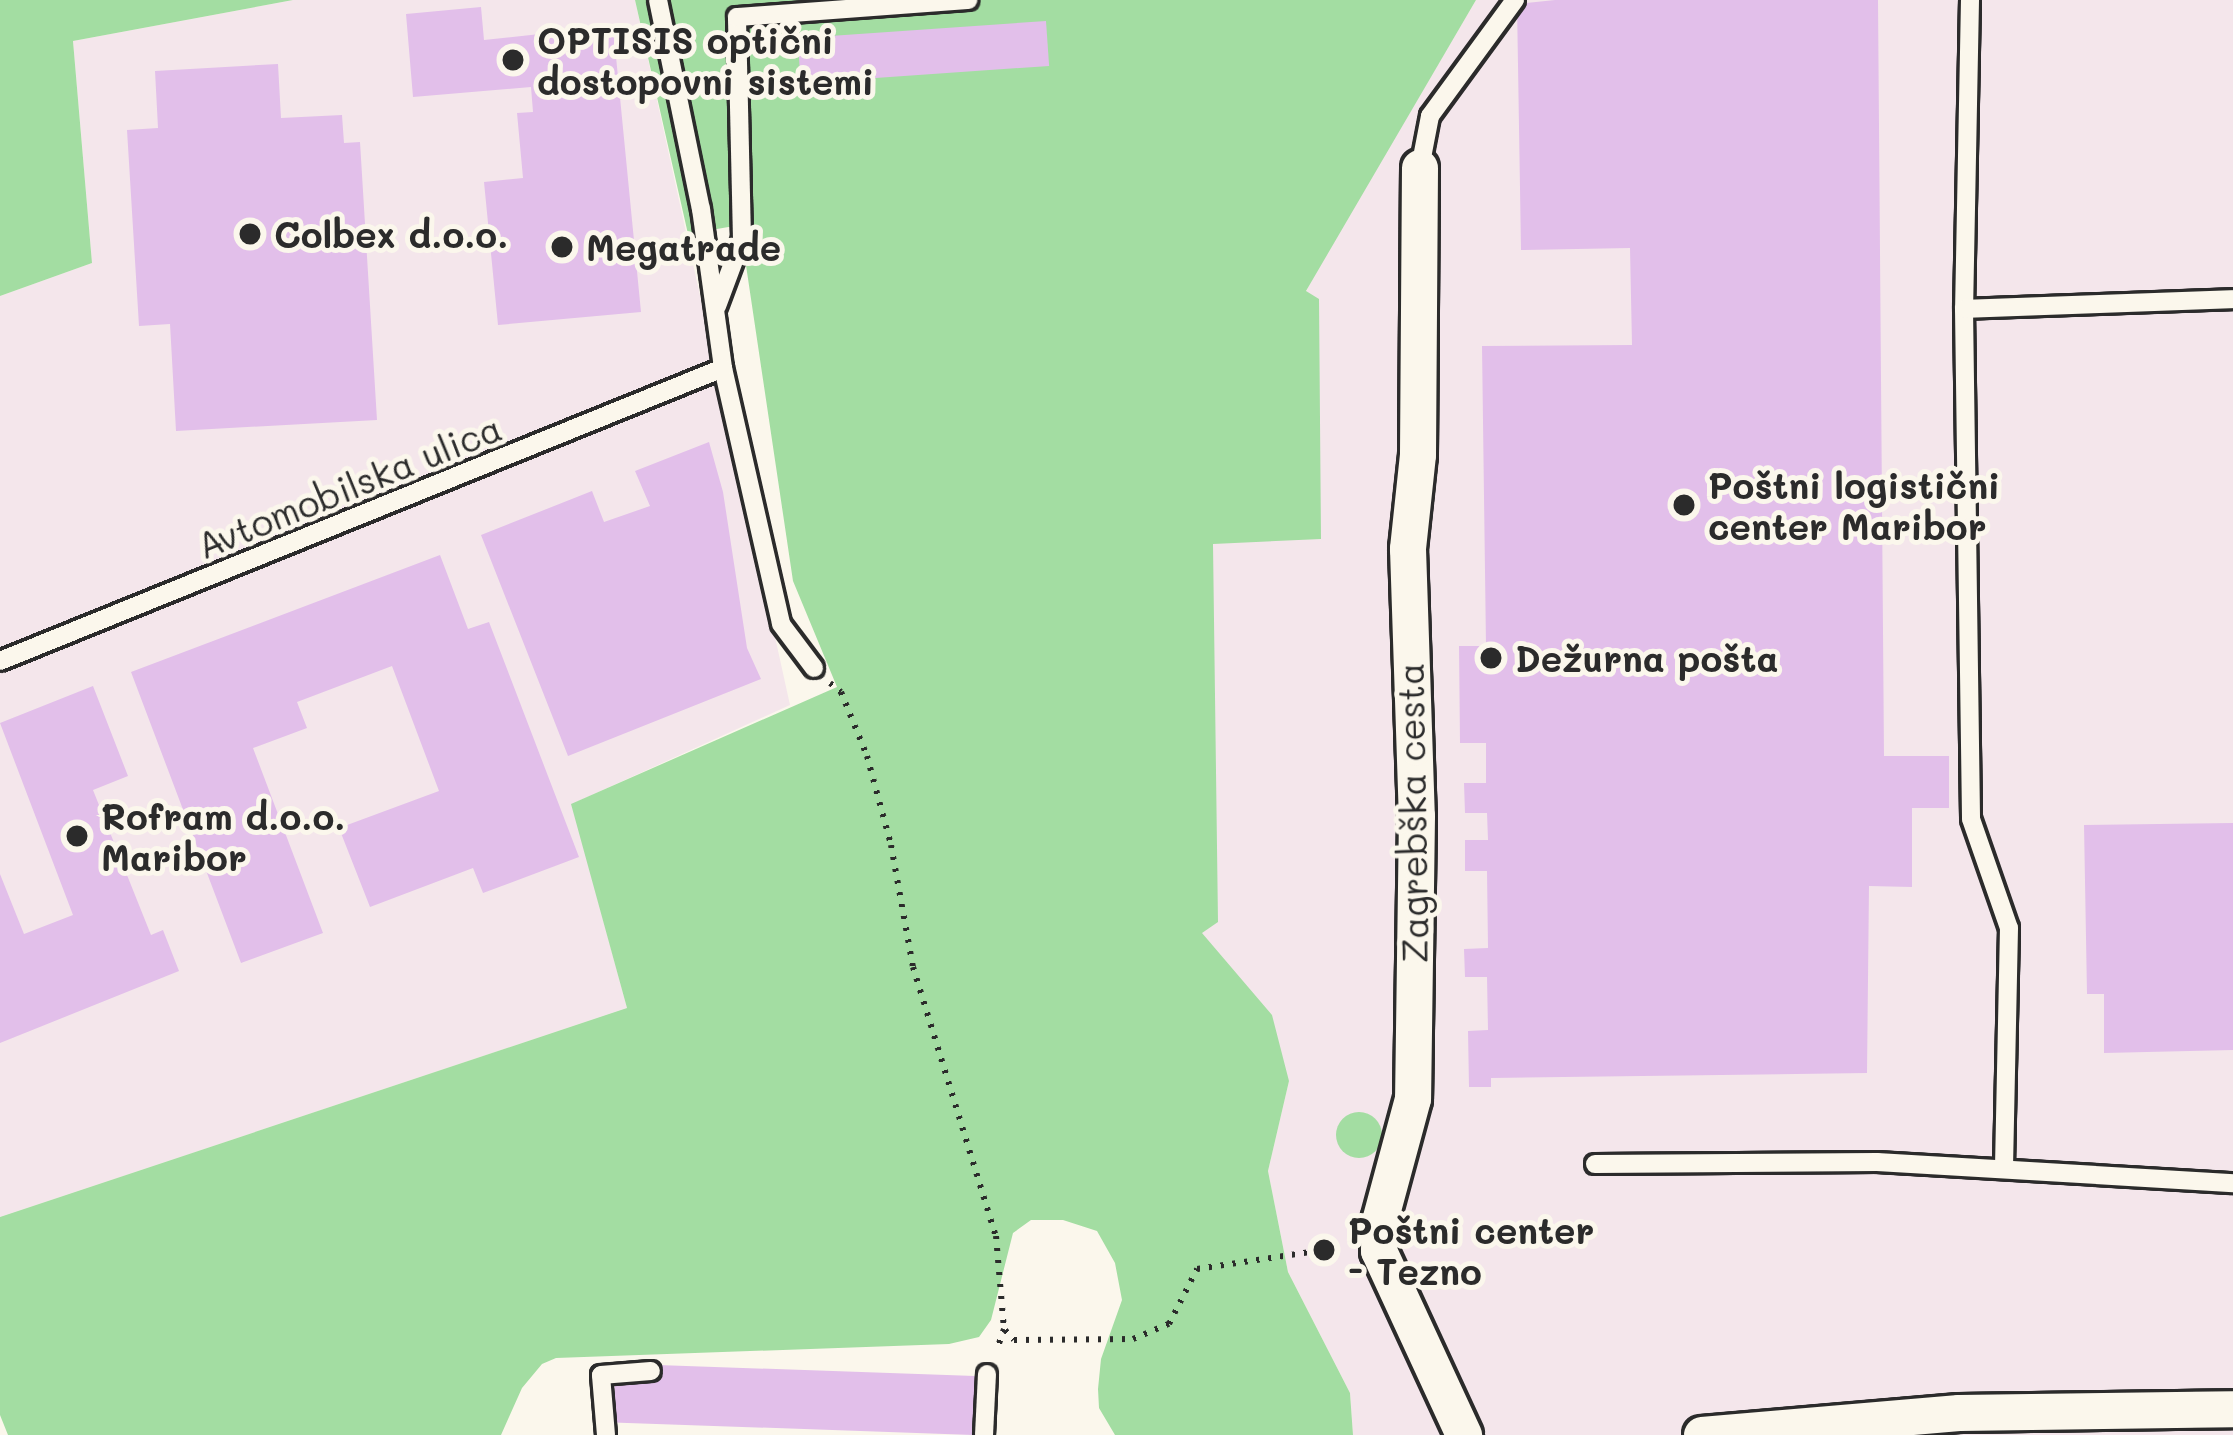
<!DOCTYPE html>
<meta charset="utf-8">
<style>
body{margin:0}
#map{position:relative;width:2233px;height:1435px;overflow:hidden;background:#fbf7ec;font-family:Mali,sans-serif}
div>[style]{position:absolute}
.built>*{inset:0;background:#f4e6eb}
.green>*{inset:0;background:#a3dda2}
.round{border-radius:50%}
.building>*{inset:0;background:#e2bfea;transform-origin:0 0}
.path>*{height:6px;margin-top:-3px;transform-origin:0;background:repeating-linear-gradient(90deg,#2b2b2b 0 3px,transparent 0 12px)}
.roads{filter:drop-shadow(3px 0 #2b2b2b) drop-shadow(-3px 0 #2b2b2b) drop-shadow(0 3px #2b2b2b) drop-shadow(0 -3px #2b2b2b)}
.service>*{height:18px;margin:-9px;padding:0 9px;transform-origin:9px;border-radius:9px;background:#fbf7ec}
.minor>*{height:36px;margin:-18px;padding:0 18px;transform-origin:18px;border-radius:18px;background:#fbf7ec}
.dots>*{width:33px;height:33px;translate:-50% -50%;box-sizing:border-box;border:6px solid #fbf7ec;border-radius:50%}
span{translate:-50% -50%;white-space:nowrap;text-align:center;line-height:1.15;-webkit-text-stroke:10px #fbf7ec;paint-order:stroke}
.poi-label{font-size:36px;color:#2b2b2b;font-weight:700}
.left{translate:0 -50%;text-align:left}
.street-label{font-size:36px;color:#2b2b2b}
</style>
<div id="map">
<div class="built">
<div style="clip-path:polygon(293px 0,635px 0,790px 705px,572px 804px,627px 1008px,0 1217px,0 296px,92px 263px,73px 41px)"></div>
<div style="clip-path:polygon(1476px 0,2233px 0,2233px 1435px,1353px 1435px,1350px 1393px,1288px 1272px,1268px 1171px,1289px 1081px,1014px 715px,1191px 551px,1314px 274px)"></div>
</div>
<div class="green">
<div style="clip-path:polygon(0 0,293px 0,73px 41px,92px 263px,0 296px)"></div>
<div style="clip-path:polygon(635px 0,1476px 0,1306px 291px,1319px 299px,1321px 539px,1213px 544px,1218px 922px,1202px 933px,1272px 1015px,1289px 1081px,1268px 1171px,1288px 1272px,1350px 1393px,1353px 1435px,1115px 1435px,1099px 1408px,1098px 1389px,1101px 1359px,1122px 1300px,1115px 1263px,1097px 1231px,1063px 1220px,1031px 1220px,1013px 1233px,991px 1320px,979px 1337px,949px 1344px,556px 1358px,542px 1364px,522px 1388px,501px 1435px,8px 1435px,0 1415px,0 1217px,627px 1008px,571px 804px,837px 687px,793px 581px,740px 225px,688px 234px)"></div>
<div class="round" style="left:1336px;top:1112px;width:46px;height:46px"></div>
</div>
<div class="building">
<div style="clip-path:polygon(1555px 0,1878px 0,1884px 756px,1949px 756px,1949px 808px,1912px 808px,1912px 887px,1869px 886px,1867px 1073px,1491px 1078px,1491px 1087px,1469px 1087px,1468px 1031px,1488px 1030px,1487px 977px,1465px 977px,1464px 949px,1488px 948px,1487px 871px,1465px 871px,1465px 840px,1488px 840px,1487px 813px,1465px 813px,1464px 783px,1486px 783px,1486px 743px,1460px 743px,1459px 646px,1486px 646px,1482px 346px,1632px 345px,1630px 248px,1521px 250px,1517px 4px)"></div>
<div style="clip-path:polygon(481px 7px,484px 40px,613px 26px,641px 312px,498px 325px,484px 182px,523px 178px,517px 113px,533px 112px,531px 87px,413px 97px,406px 14px)"></div>
<div style="left:1046px;top:21px;width:45px;height:249px;rotate:86deg"></div>
<div style="clip-path:polygon(278px 64px,281px 118px,342px 115px,344px 143px,360px 142px,377px 420px,176px 431px,170px 324px,139px 326px,127px 130px,158px 128px,155px 71px)"></div>
<div style="clip-path:polygon(709px 442px,723px 492px,747px 648px,761px 679px,568px 756px,481px 535px,592px 491px,604px 522px,650px 506px,635px 471px)"></div>
<div style="clip-path:polygon(440px 555px,468px 629px,489px 622px,579px 857px,483px 893px,473px 868px,370px 907px,339px 828px,439px 791px,392px 666px,297px 702px,307px 728px,253px 748px,323px 933px,241px 963px,131px 672px)"></div>
<div style="clip-path:polygon(93px 686px,128px 776px,93px 790px,151px 935px,163px 930px,179px 971px,0 1043px,0 874px,24px 934px,73px 915px,0 723px)"></div>
<div style="clip-path:polygon(2233px 823px,2233px 1050px,2104px 1053px,2104px 994px,2087px 994px,2084px 825px)"></div>
<div style="left:975px;top:1376px;width:59px;height:360px;rotate:92deg"></div>
</div>
<div class="path">
<div style="left:830px;top:683px;width:14px;rotate:39deg"></div>
<div style="left:841px;top:692px;width:69px;rotate:67.9deg"></div>
<div style="left:867px;top:756px;width:92px;rotate:74.9deg"></div>
<div style="left:891px;top:845px;width:124px;rotate:79.8deg"></div>
<div style="left:913px;top:967px;width:282px;rotate:72.9deg"></div>
<div style="left:996px;top:1236px;width:93px;rotate:85.1deg"></div>
<div style="left:1004px;top:1329px;width:21px;rotate:109deg"></div>
<div style="left:1005px;top:1330px;width:13px;rotate:48deg"></div>
<div style="left:1014px;top:1340px;width:119px;rotate:-0.5deg"></div>
<div style="left:1133px;top:1339px;width:39px;rotate:-23deg"></div>
<div style="left:1169px;top:1324px;width:62px;rotate:-63deg"></div>
<div style="left:1197px;top:1269px;width:128px;rotate:-8.5deg"></div>
</div>
<div class="roads">
<div class="service">
<div style="left:658px;top:0;width:213px;rotate:78.4deg"></div>
<div style="left:701px;top:209px;width:161px;rotate:82.1deg"></div>
<div style="left:723px;top:368px;width:262px;rotate:77.2deg"></div>
<div style="left:781px;top:624px;width:55px;rotate:53.1deg"></div>
<div style="left:1970px;top:0;width:309px;rotate:91.1deg"></div>
<div style="left:1964px;top:309px;width:510px;rotate:89.21deg"></div>
<div style="left:1971px;top:819px;width:115px;rotate:70.8deg"></div>
<div style="left:2009px;top:928px;width:241px;rotate:91.2deg"></div>
<div style="left:1420px;top:168px;width:53px;rotate:-79.1deg"></div>
<div style="left:1430px;top:116px;width:144px;rotate:-53.8deg"></div>
<div style="left:717px;top:306px;width:72px;rotate:-69.5deg"></div>
<div style="left:742px;top:239px;width:222px;rotate:-91.3deg"></div>
<div style="left:737px;top:17px;width:232px;rotate:-4.2deg"></div>
<div style="left:1964px;top:309px;width:269px;rotate:-2.1deg"></div>
<div style="left:0;top:661px;width:780px;rotate:-22.06deg"></div>
<div style="left:1595px;top:1164px;width:282px;rotate:-0.4deg"></div>
<div style="left:1877px;top:1162px;width:357px;rotate:3.4deg"></div>
<div style="left:606px;top:1435px;width:60px;rotate:-94.8deg"></div>
<div style="left:601px;top:1375px;width:50px;rotate:-4.6deg"></div>
<div style="left:984px;top:1435px;width:61px;rotate:-87.2deg"></div>
</div>
<div class="minor">
<div style="left:1420px;top:168px;width:287px;rotate:90.4deg"></div>
<div style="left:1418px;top:455px;width:95px;rotate:96.1deg"></div>
<div style="left:1408px;top:549px;width:267px;rotate:88.1deg"></div>
<div style="left:1417px;top:816px;width:283px;rotate:90.8deg"></div>
<div style="left:1413px;top:1099px;width:126px;rotate:105.1deg"></div>
<div style="left:1380px;top:1221px;width:30px;rotate:92deg"></div>
<div style="left:1379px;top:1251px;width:203px;rotate:65.2deg"></div>
<div style="left:1702px;top:1435px;width:258px;rotate:-4.9deg"></div>
<div style="left:1959px;top:1413px;width:274px;rotate:-0.8deg"></div>
</div>
</div>
<div class="dots">
<div style="left:513px;top:60px;background:#2b2b2b"></div>
<div style="left:250px;top:234px;background:#2b2b2b"></div>
<div style="left:562px;top:247px;background:#2b2b2b"></div>
<div style="left:1684px;top:505px;background:#2b2b2b"></div>
<div style="left:1491px;top:658px;background:#2b2b2b"></div>
<div style="left:77px;top:836px;background:#2b2b2b"></div>
<div style="left:1324px;top:1250px;background:#2b2b2b"></div>
</div>
<div class="poi-label">
<span class="left" style="left:537px;top:60px">OPTISIS optični<br>dostopovni sistemi</span>
<span class="left" style="left:274px;top:234px">Colbex d.o.o.</span>
<span class="left" style="left:586px;top:247px">Megatrade</span>
<span class="left" style="left:1708px;top:505px">Poštni logistični<br>center Maribor</span>
<span class="left" style="left:1515px;top:658px">Dežurna pošta</span>
<span class="left" style="left:101px;top:836px">Rofram d.o.o.<br>Maribor</span>
<span class="left" style="left:1348px;top:1250px">Poštni center<br>- Tezno</span>
</div>
<div class="street-label">
<span style="left:349px;top:486px;rotate:-22deg">Avtomobilska ulica</span>
<span style="left:1412px;top:813px;rotate:-91deg">Zagrebška cesta</span>
</div>
</div>
